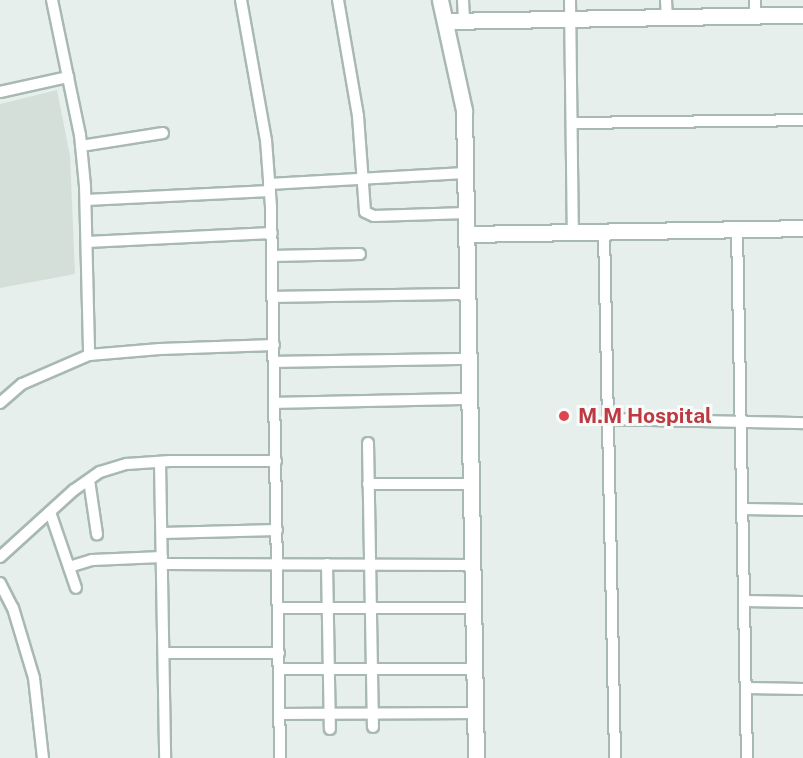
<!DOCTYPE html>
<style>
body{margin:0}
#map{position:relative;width:803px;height:758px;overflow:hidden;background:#e6efeb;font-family:"Public Sans",sans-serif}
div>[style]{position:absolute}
.built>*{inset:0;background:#d4dfda}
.roads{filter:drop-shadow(2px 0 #a8b8b2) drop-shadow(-2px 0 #a8b8b2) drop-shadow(0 2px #a8b8b2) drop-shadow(0 -2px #a8b8b2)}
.street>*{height:10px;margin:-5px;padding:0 5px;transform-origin:5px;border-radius:5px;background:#fff}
.secondary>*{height:15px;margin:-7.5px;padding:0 7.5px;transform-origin:7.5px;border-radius:7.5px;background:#fff}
.dots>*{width:16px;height:16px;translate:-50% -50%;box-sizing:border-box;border:3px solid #f7fbf9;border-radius:50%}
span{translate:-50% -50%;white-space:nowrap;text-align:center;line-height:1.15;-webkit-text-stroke:6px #f7fbf9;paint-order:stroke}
.health-label{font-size:21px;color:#be3a42;font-weight:700}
.left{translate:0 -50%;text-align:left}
</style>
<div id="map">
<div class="built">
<div style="clip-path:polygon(57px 90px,70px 156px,75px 274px,0 288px,0 104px)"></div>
</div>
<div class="roads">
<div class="street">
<div style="left:52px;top:0;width:138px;rotate:78.3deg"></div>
<div style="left:80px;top:135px;width:51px;rotate:84.4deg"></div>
<div style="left:85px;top:186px;width:169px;rotate:88.6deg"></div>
<div style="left:241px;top:0;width:142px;rotate:79.9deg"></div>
<div style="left:266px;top:140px;width:67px;rotate:85.7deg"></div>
<div style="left:271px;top:207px;width:551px;rotate:89.06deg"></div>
<div style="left:338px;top:0;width:118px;rotate:80.2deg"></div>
<div style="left:358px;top:116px;width:96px;rotate:85.8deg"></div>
<div style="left:365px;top:212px;width:10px;rotate:24deg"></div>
<div style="left:374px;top:216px;width:92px;rotate:-1.9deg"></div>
<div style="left:463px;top:0;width:21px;rotate:87deg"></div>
<div style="left:570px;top:0;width:232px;rotate:89.3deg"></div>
<div style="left:666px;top:0;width:17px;rotate:87deg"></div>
<div style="left:755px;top:0;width:15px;rotate:90deg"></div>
<div style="left:0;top:92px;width:70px;rotate:-12.4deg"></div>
<div style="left:572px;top:123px;width:231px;rotate:-0.7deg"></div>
<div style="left:81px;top:146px;width:83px;rotate:-9deg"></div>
<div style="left:269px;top:184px;width:196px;rotate:-3.2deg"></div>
<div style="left:86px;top:200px;width:184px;rotate:-2.8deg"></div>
<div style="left:737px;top:229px;width:529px;rotate:88.92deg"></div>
<div style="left:604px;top:231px;width:527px;rotate:88.8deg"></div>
<div style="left:87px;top:242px;width:185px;rotate:-2.8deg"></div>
<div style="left:272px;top:256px;width:88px;rotate:-1.3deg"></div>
<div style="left:273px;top:297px;width:194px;rotate:-0.9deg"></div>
<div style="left:274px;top:362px;width:195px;rotate:-0.9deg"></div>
<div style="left:0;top:403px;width:29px;rotate:-41deg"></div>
<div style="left:22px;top:384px;width:73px;rotate:-23.4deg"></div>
<div style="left:89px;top:355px;width:71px;rotate:-4.8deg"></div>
<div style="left:160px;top:349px;width:114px;rotate:-2deg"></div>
<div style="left:275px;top:403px;width:194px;rotate:-1.2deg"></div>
<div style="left:608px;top:419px;width:195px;rotate:1.2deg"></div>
<div style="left:368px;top:443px;width:284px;rotate:89deg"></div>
<div style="left:160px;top:462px;width:296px;rotate:89deg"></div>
<div style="left:89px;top:480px;width:55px;rotate:81.6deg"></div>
<div style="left:368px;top:484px;width:103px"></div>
<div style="left:743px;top:509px;width:60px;rotate:1deg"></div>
<div style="left:50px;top:512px;width:80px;rotate:71.1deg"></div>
<div style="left:162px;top:533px;width:115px;rotate:-1.5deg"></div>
<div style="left:0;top:557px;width:100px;rotate:-42.2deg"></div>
<div style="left:74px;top:490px;width:32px;rotate:-35deg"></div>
<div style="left:100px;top:472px;width:28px;rotate:-17deg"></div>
<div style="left:127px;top:464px;width:43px;rotate:-4deg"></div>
<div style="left:170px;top:461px;width:106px"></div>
<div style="left:162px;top:564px;width:311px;rotate:0.2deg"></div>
<div style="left:327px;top:564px;width:165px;rotate:89deg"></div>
<div style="left:69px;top:567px;width:24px;rotate:-17deg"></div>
<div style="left:92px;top:560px;width:70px;rotate:-2.5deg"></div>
<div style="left:0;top:583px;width:28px;rotate:63deg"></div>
<div style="left:13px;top:608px;width:73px;rotate:73.3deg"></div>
<div style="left:34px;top:678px;width:81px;rotate:83.6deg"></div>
<div style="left:744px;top:601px;width:59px;rotate:1deg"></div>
<div style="left:278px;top:608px;width:195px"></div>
<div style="left:164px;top:653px;width:115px"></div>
<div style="left:279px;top:669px;width:196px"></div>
<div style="left:746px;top:688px;width:57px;rotate:1deg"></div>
<div style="left:280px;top:714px;width:195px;rotate:-0.3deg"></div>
</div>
<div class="secondary">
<div style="left:440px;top:0;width:113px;rotate:77.7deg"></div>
<div style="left:464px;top:110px;width:648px;rotate:88.94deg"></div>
<div style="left:445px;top:21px;width:358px;rotate:-1deg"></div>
<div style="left:466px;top:234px;width:337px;rotate:-1deg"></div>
</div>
</div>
<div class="dots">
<div style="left:564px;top:416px;background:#e0444e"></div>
</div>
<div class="health-label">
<span class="left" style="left:578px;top:416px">M.M Hospital</span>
</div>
</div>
